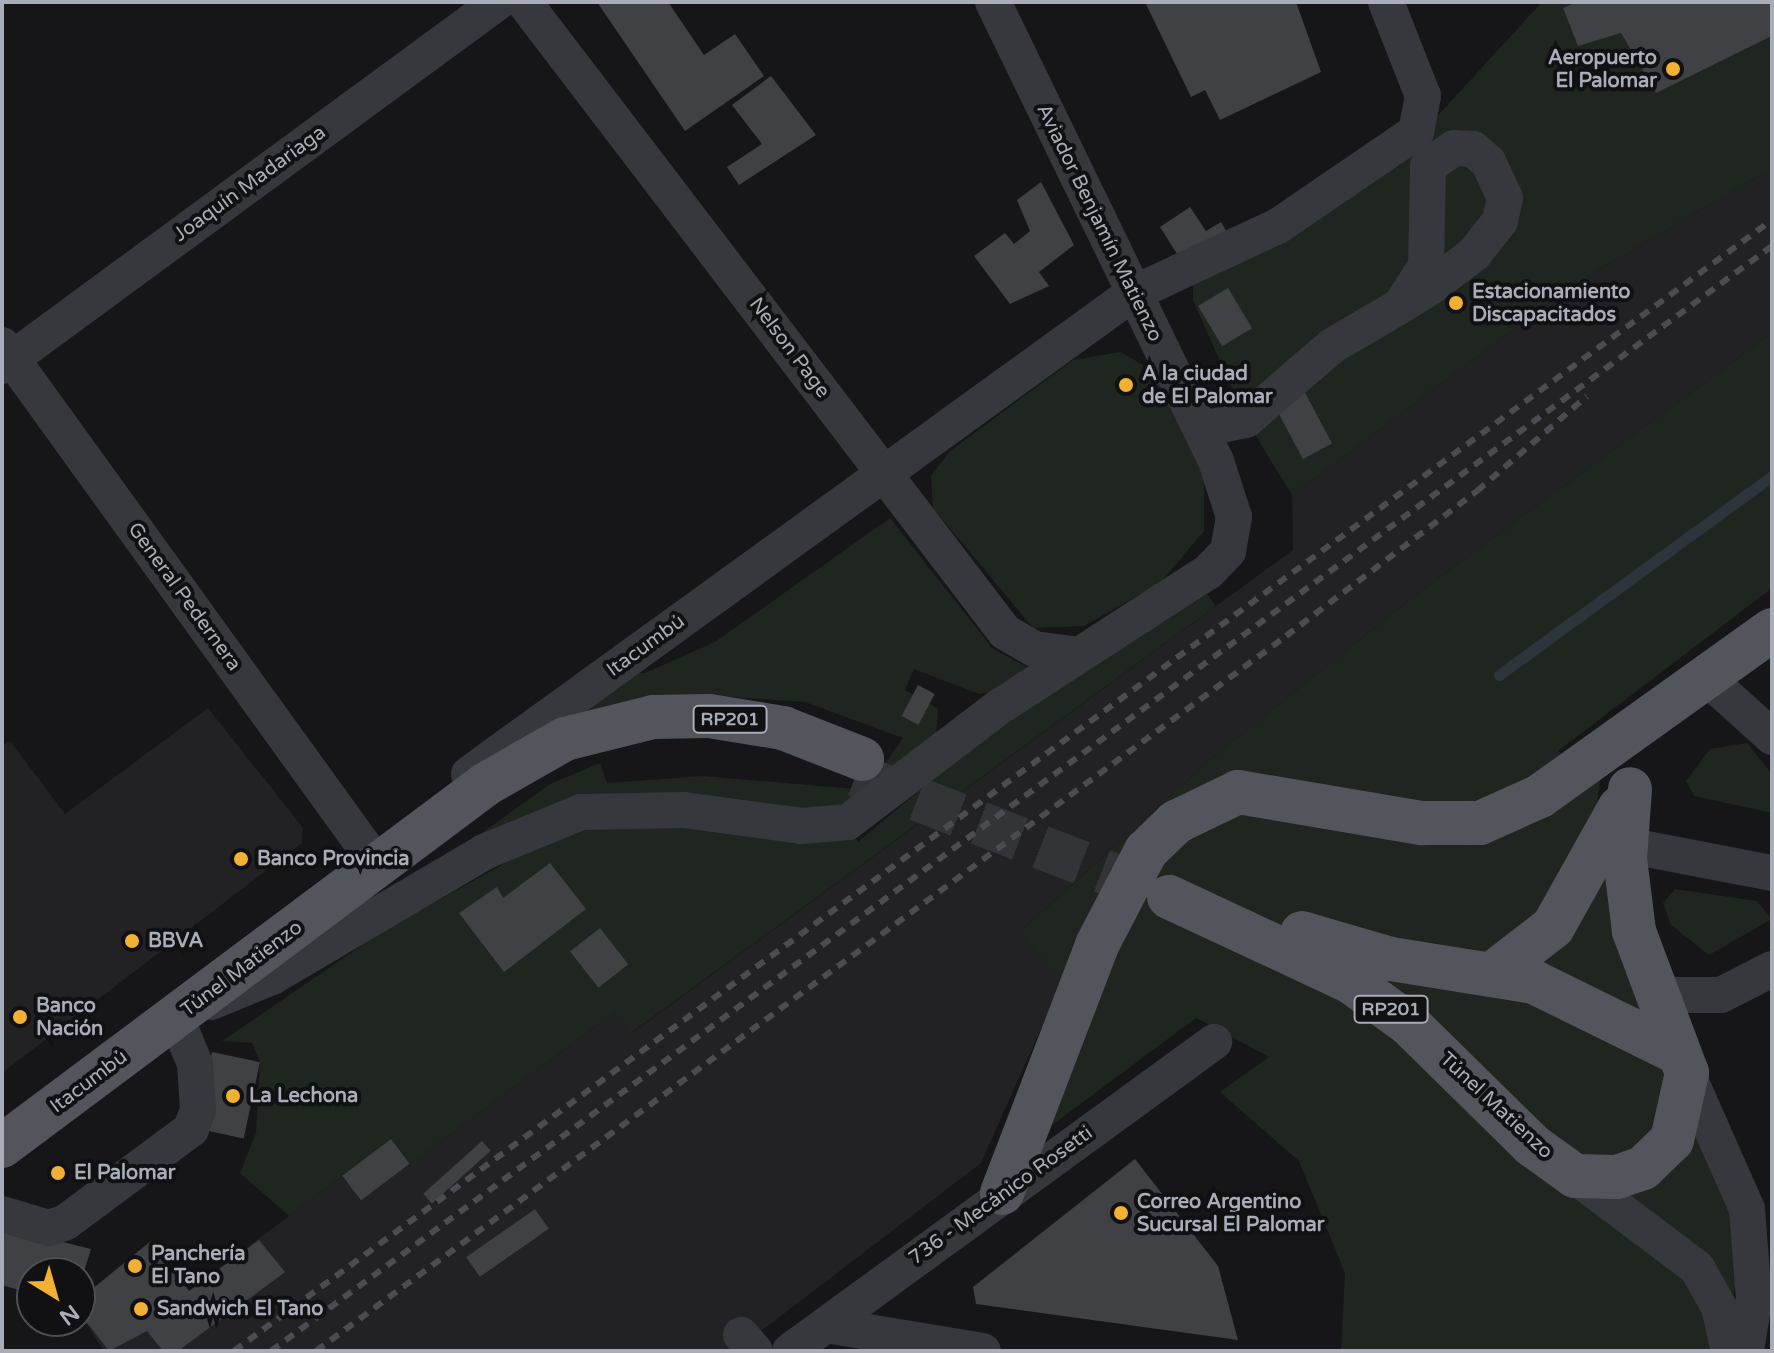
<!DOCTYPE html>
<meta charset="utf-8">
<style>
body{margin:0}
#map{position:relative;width:1774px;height:1353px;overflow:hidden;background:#161618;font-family:"Varela Round",sans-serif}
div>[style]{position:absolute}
.built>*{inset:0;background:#222225}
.green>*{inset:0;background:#1e261f}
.stream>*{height:11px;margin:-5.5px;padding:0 5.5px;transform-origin:5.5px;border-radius:5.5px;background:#2c353c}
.building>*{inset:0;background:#404145;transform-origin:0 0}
.major-tunnel>*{height:44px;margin-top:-22px;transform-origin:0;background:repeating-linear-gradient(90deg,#333438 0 44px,transparent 0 66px)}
.minor>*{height:36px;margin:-18px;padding:0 18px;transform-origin:18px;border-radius:18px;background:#37383d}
.major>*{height:44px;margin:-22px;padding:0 22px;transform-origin:22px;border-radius:22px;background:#53555c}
.rail>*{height:6px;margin-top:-3px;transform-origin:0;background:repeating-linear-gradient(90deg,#4a4c52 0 10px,transparent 0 18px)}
.dots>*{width:22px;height:22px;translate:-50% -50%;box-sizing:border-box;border:4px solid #111113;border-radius:50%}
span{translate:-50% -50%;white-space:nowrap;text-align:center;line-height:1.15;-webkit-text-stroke:8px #111113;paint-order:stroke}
.shield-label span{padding:2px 6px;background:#111113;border:2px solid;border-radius:6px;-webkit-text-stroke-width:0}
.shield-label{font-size:18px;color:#a8adb8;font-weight:700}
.poi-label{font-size:20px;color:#a8adb8;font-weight:700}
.right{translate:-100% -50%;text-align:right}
.left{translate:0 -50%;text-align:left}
.street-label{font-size:20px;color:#a8adb8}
.frame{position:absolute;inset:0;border:4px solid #a8adb8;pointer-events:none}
.north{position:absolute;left:16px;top:1257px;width:80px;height:80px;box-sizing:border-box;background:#111113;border:2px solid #4d4f55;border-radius:50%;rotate:143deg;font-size:22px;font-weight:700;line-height:32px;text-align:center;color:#a8adb8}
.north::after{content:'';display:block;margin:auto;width:28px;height:36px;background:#f2b134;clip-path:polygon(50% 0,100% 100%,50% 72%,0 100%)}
</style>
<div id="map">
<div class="built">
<div style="clip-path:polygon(1772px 168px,1772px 333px,1421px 591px,1219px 752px,1022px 930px,1063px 979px,981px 1163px,735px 1351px,104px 1351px,80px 1314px,80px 1299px,151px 1241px,189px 1291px,342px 1176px,361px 1200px,615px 1012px,632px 1033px,1293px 550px,1292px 495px,1571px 286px)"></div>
<div style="clip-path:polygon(208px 708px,303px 828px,302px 843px,2px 1073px,2px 746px,10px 741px,65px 814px)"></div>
</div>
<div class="green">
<div style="clip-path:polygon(1542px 2px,1577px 2px,1563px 8px,1578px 45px,1621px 33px,1656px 93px,1772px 36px,1772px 168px,1571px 286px,1292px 495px,1246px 420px,1193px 300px,1193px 276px,1408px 148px)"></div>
<div style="clip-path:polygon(1772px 333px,1772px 588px,1558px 751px,1600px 781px,1593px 834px,1713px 1132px,1740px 1257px,1724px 1351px,1341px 1351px,1345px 1273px,1299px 1161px,1220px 1092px,1269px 1057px,1196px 1018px,1040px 1134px,1093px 994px,1058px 977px,1021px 931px,1219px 752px,1421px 591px)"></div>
<div style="clip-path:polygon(1121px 352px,1156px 373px,1204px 468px,1204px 531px,1160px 583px,1084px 626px,1033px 628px,933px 508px,931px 476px,950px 451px,1073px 360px)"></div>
<div style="clip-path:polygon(890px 518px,993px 649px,1029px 668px,1010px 688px,979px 694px,914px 669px,905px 690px,938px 709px,936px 735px,872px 796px,831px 814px,797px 819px,684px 803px,579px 804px,507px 825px,422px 876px,550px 784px,600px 763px,607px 783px,702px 776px,866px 790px,903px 738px,805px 702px,700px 695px,606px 709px,534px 739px,525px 731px,612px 673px,645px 673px,715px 642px)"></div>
<div style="clip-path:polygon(1207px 594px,1216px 606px,631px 1033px,615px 1012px,410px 1164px,391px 1139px,289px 1216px,240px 1173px,256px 1133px,260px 1062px,252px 1043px,222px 1041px,383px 931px,536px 846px,603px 823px,848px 822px,858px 842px,978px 741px)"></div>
<div style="clip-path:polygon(1747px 743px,1772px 774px,1772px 813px,1694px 796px,1686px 781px,1710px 749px)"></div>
<div style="clip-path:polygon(1675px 889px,1757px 901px,1772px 919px,1709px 955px,1671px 925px,1663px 903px)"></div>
</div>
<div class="stream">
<div style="left:1499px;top:675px;width:338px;rotate:-36.1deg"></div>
</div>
<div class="building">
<div style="clip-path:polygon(597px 2px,668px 2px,704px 55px,735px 34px,764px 76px,685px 131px)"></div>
<div style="clip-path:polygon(1145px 2px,1296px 2px,1321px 72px,1220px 120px,1205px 90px,1191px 97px)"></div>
<div style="clip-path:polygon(1577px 2px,1772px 2px,1772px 36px,1656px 93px,1621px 33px,1578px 46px,1563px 8px)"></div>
<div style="clip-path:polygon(771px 76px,816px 135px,739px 185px,727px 167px,762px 144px,732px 105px)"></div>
<div style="clip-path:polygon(1041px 182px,1074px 245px,1039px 272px,1049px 286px,1010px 304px,974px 256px,1005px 233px,1014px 244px,1030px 231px,1017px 200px)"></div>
<div style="clip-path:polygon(1190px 207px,1206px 231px,1221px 222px,1229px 236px,1184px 265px,1160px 227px)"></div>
<div style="left:1228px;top:288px;width:47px;height:35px;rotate:59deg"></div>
<div style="left:1302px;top:387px;width:64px;height:33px;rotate:62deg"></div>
<div style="left:918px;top:685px;width:19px;height:35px;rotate:28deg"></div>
<div style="clip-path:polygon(550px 863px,586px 909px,504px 972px,459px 913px,497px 887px,503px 898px)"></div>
<div style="left:600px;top:928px;width:46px;height:38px;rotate:52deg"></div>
<div style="left:212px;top:1052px;width:49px;height:78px;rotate:12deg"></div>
<div style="left:391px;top:1139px;width:31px;height:61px;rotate:53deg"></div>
<div style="left:482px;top:1141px;width:13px;height:79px;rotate:48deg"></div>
<div style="clip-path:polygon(1135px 1159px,1218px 1266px,1238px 1340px,976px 1304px,973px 1287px)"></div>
<div style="left:535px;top:1209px;width:24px;height:84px;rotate:55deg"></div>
<div style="clip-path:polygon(2px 1227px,91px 1249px,81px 1281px,80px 1273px,32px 1273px,32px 1294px,2px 1285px)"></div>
<div style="clip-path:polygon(259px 1240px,285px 1272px,178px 1351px,163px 1351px,147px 1331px,109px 1351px,80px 1314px,80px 1299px,151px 1241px,189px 1291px)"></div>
</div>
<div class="major-tunnel">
<div style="left:856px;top:775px;width:334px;rotate:21.3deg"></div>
</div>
<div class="minor">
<div style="left:524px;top:2px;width:793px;rotate:52.64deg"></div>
<div style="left:1005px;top:632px;width:34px;rotate:30deg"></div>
<div style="left:1034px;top:649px;width:45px;rotate:7.6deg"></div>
<div style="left:2px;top:345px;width:622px;rotate:54.16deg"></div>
<div style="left:2px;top:366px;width:615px;rotate:-36.27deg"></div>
<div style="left:1202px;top:429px;width:45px;rotate:-11.6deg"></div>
<div style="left:1246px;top:420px;width:113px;rotate:-40.7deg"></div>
<div style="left:1332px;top:346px;width:79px;rotate:-30.5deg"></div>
<div style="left:1400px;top:306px;width:38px;rotate:-32deg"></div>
<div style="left:1432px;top:286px;width:53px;rotate:-37.3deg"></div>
<div style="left:1474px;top:254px;width:42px;rotate:-51.8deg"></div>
<div style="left:1500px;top:221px;width:24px;rotate:-78deg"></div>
<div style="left:1505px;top:198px;width:40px;rotate:-115deg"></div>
<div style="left:1488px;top:162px;width:20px;rotate:-139deg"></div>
<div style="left:1473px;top:149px;width:19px;rotate:-177deg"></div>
<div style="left:1454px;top:148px;width:32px;rotate:145deg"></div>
<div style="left:1428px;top:166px;width:100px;rotate:91.1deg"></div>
<div style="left:1426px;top:266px;width:48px;rotate:123deg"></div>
<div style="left:1709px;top:680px;width:85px;rotate:42.1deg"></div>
<div style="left:469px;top:774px;width:819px;rotate:-35.9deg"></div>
<div style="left:1132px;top:294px;width:161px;rotate:-25deg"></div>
<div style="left:1278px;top:226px;width:167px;rotate:-34.3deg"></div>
<div style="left:1416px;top:132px;width:37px;rotate:-79deg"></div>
<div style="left:1423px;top:96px;width:101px;rotate:-111.5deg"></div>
<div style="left:1626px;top:845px;width:149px;rotate:10.9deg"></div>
<div style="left:1656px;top:995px;width:65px"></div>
<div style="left:1721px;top:995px;width:57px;rotate:-27deg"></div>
<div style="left:211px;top:1002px;width:66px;rotate:-22.3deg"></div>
<div style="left:272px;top:977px;width:246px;rotate:-30.5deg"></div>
<div style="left:484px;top:852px;width:105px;rotate:-22.4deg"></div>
<div style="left:581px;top:812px;width:103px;rotate:-1.1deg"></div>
<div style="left:684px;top:810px;width:119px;rotate:7.7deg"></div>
<div style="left:802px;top:826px;width:46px;rotate:-5deg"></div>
<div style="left:848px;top:822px;width:190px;rotate:-37.3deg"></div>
<div style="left:999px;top:707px;width:249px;rotate:-32.9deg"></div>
<div style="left:1208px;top:572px;width:29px;rotate:-46deg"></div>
<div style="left:1228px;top:551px;width:35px;rotate:-80deg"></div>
<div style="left:1234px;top:517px;width:59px;rotate:-107.8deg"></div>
<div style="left:1216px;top:461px;width:510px;rotate:-115.91deg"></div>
<div style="left:1687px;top:1073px;width:149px;rotate:66.2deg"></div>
<div style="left:1747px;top:1209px;width:92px;rotate:85.6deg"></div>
<div style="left:1754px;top:1301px;width:51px;rotate:99.1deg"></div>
<div style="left:1575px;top:1176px;width:153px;rotate:37deg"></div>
<div style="left:1697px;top:1268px;width:45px;rotate:60.6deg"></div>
<div style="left:1719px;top:1307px;width:45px;rotate:77.2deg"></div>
<div style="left:2px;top:1214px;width:49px;rotate:16.6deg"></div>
<div style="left:49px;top:1228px;width:18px;rotate:-19deg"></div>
<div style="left:66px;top:1222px;width:156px;rotate:-36.6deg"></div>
<div style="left:191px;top:1129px;width:20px;rotate:-70deg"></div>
<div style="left:198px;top:1110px;width:46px;rotate:-93.7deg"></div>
<div style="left:195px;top:1064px;width:50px;rotate:-112.4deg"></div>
<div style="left:826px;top:1325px;width:159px;rotate:9.4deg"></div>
<div style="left:741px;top:1335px;width:21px;rotate:49deg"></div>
<div style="left:790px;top:1351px;width:525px;rotate:-36.08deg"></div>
</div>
<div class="major">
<div style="left:1169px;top:897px;width:201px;rotate:25deg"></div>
<div style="left:1351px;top:982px;width:72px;rotate:35.9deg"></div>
<div style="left:1409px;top:1024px;width:173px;rotate:44.5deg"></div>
<div style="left:1532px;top:1145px;width:53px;rotate:35.8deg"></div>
<div style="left:1575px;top:1176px;width:42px;rotate:1.4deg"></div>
<div style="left:1617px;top:1177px;width:28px;rotate:-19deg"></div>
<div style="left:1643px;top:1168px;width:40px;rotate:-44deg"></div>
<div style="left:1672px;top:1140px;width:69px;rotate:-77.4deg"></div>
<div style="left:1687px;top:1073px;width:152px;rotate:-110.5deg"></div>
<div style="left:1634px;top:931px;width:73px;rotate:-97.1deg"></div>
<div style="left:1625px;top:859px;width:70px;rotate:-85.9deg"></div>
<div style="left:1302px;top:933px;width:93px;rotate:16.3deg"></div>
<div style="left:1391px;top:959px;width:145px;rotate:9.1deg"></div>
<div style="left:1534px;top:982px;width:161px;rotate:26.2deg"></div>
<div style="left:1496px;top:971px;width:72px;rotate:-37.7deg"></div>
<div style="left:1553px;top:927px;width:137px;rotate:-60.8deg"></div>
<div style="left:2px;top:1146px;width:604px;rotate:-36.79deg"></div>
<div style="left:486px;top:784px;width:91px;rotate:-29.7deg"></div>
<div style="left:565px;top:739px;width:91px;rotate:-14deg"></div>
<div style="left:653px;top:717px;width:56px;rotate:-1deg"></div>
<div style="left:709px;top:716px;width:75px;rotate:9.2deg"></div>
<div style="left:783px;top:728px;width:85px;rotate:21.4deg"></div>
<div style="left:1002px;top:1193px;width:266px;rotate:-69deg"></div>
<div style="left:1097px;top:945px;width:106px;rotate:-62.5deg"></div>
<div style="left:1146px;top:851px;width:42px;rotate:-44deg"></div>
<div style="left:1176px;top:822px;width:69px;rotate:-25.8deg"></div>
<div style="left:1238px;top:792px;width:187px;rotate:9.6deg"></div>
<div style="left:1422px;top:823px;width:58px"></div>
<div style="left:1480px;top:823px;width:66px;rotate:-24.2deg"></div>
<div style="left:1540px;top:796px;width:285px;rotate:-35.6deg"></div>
</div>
<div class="rail">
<div style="left:234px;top:1351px;width:1909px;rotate:-36.33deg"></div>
<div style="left:271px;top:1351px;width:1864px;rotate:-36.36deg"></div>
<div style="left:316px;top:1351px;width:1205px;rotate:-36.39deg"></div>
<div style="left:1286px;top:636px;width:240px;rotate:-37.2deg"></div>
<div style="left:1477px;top:491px;width:145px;rotate:-40.8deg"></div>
</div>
<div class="dots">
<div style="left:1673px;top:69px;background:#f2b134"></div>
<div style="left:1456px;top:303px;background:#f2b134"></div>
<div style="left:1126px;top:385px;background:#f2b134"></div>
<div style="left:241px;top:859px;background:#f2b134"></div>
<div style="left:132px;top:941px;background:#f2b134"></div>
<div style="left:20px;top:1017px;background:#f2b134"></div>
<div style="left:233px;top:1096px;background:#f2b134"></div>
<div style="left:58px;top:1173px;background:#f2b134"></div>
<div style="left:1121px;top:1213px;background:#f2b134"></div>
<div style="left:135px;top:1266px;background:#f2b134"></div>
<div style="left:141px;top:1309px;background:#f2b134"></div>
</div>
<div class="shield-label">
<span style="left:730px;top:719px">RP201</span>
<span style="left:1391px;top:1009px">RP201</span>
</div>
<div class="poi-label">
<span class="right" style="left:1657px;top:70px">Aeropuerto<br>El Palomar</span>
<span class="left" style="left:1472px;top:304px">Estacionamiento<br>Discapacitados</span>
<span class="left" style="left:1142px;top:386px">A la ciudad<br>de El Palomar</span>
<span class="left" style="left:257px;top:859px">Banco Provincia</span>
<span class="left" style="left:148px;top:941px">BBVA</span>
<span class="left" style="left:36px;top:1018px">Banco<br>Nación</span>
<span class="left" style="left:249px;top:1096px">La Lechona</span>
<span class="left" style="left:74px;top:1173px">El Palomar</span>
<span class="left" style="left:1137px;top:1214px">Correo Argentino<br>Sucursal El Palomar</span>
<span class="left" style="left:151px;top:1266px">Panchería<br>El Tano</span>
<span class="left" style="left:157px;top:1309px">Sandwich El Tano</span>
</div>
<div class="street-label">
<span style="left:250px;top:184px;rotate:-36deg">Joaquín Madariaga</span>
<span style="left:1099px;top:223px;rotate:64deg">Aviador Benjamín Matienzo</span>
<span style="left:789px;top:348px;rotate:53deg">Nelson Page</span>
<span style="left:184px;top:597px;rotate:54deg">General Pedernera</span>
<span style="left:646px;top:646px;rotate:-36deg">Itacumbú</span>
<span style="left:242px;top:969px;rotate:-37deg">Túnel Matienzo</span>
<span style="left:89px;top:1082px;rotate:-37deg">Itacumbú</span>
<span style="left:1496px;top:1106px;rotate:43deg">Túnel Matienzo</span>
<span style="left:1001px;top:1196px;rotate:-36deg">736 - Mecánico Rosetti</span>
</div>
<div class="frame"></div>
<div class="north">N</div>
</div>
